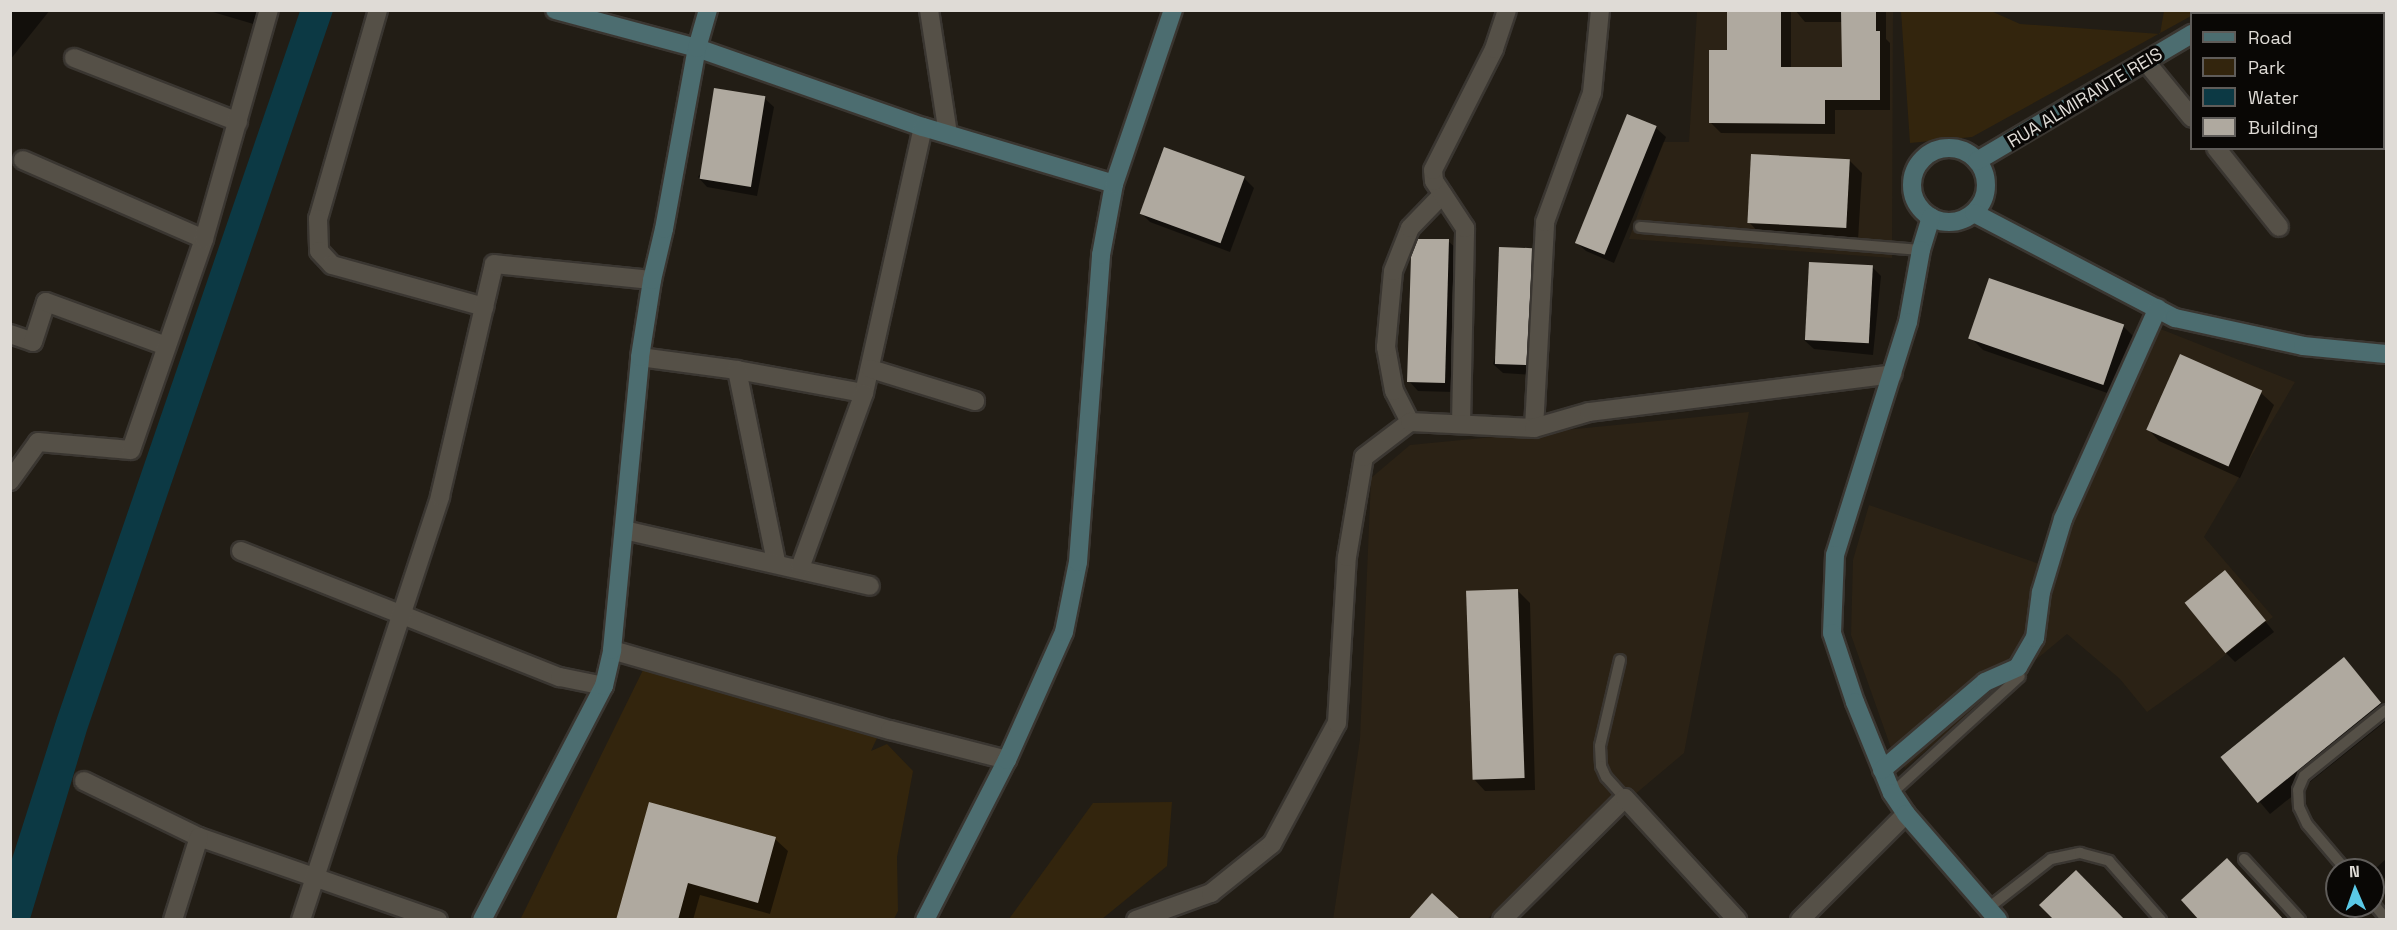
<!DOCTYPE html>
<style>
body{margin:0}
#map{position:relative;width:2397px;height:930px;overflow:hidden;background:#221d15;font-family:"Space Grotesk",sans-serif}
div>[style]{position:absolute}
.built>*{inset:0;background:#2b2215}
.green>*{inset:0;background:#33250d}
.water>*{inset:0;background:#0c3944}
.shadow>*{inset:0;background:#0007}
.building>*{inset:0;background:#afa99f;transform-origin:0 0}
.roads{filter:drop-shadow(2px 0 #3a3631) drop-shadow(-2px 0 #3a3631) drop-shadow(0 2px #3a3631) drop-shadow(0 -2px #3a3631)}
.lane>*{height:10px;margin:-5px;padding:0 5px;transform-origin:5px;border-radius:5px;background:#555047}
.street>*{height:18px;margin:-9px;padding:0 9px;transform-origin:9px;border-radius:9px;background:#555047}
.secondary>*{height:18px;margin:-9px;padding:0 9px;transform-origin:9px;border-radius:9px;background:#4c6d70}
.secondary>.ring{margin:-9px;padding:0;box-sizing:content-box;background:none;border:18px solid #4c6d70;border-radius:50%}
span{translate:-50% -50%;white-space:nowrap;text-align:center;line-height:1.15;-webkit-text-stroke:6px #090705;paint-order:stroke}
.street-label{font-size:18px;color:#dfdbd6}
.frame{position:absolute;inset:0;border:12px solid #dfdbd6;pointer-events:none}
.legend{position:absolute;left:2190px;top:12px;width:195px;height:138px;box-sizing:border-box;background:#090705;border:2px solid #5f5c59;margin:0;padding:8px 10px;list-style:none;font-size:18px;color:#dfdbd6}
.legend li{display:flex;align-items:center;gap:12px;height:30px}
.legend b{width:30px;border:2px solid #5f5c59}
.north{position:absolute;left:2325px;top:858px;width:60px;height:60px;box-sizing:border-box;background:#090705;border:2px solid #5f5c59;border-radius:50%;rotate:358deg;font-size:16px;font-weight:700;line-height:24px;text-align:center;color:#dfdbd6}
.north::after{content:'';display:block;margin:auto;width:21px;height:27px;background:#5ac8e6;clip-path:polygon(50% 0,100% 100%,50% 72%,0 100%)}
</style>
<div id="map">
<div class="built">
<div style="clip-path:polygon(1697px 11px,1893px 11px,1892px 258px,1629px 239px,1663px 142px,1689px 142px)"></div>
<div style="clip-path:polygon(2158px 328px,2295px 382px,2204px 537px,2273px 617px,2209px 668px,2147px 712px,2120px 679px,2067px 634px,1905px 768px,1891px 748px,1851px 635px,1853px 560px,1869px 505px,2051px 568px)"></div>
<div style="clip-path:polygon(1749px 412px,1684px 753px,1487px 919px,1333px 920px,1360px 739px,1371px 478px,1410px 445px)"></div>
</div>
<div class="green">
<div style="clip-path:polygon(1901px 11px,1991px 11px,2020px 24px,2160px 34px,2164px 11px,2202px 11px,2192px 14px,2191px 16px,1972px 137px,1910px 143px)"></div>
<div style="clip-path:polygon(644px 668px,877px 738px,871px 751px,887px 744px,913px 771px,897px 857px,898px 911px,894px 919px,520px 920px)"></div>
<div style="clip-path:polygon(1172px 802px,1167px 866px,1102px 919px,1009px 919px,1093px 803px)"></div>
</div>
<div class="water">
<div style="clip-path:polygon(300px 11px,333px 11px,87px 730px,30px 919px,11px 919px,11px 862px,57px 718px)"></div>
</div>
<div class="shadow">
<div style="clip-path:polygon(10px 10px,50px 10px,10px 60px)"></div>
<div style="clip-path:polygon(206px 10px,269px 10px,264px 27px)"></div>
<div style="clip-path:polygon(1728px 10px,1791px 10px,1791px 69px,1843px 69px,1843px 22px,1805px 22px,1795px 10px,1886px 10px,1886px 39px,1890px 43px,1890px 110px,1835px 110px,1835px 134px,1721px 133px,1711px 123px,1728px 52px)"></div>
<div style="clip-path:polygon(764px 98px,774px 107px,757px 196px,707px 187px,698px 177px)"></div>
<div style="clip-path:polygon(1656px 128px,1666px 137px,1614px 263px,1586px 251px,1576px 242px)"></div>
<div style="clip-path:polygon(1849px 160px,1862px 173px,1858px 240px,1761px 235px,1749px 222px)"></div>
<div style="clip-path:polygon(1244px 178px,1254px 188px,1230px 252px,1150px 222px,1141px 213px)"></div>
<div style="clip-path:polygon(1448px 241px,1458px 250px,1454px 392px,1418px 391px,1409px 381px)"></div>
<div style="clip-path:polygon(1532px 250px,1541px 259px,1535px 375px,1503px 373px,1493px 364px)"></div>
<div style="clip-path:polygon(1872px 267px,1881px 276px,1873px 355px,1814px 349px,1804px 340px)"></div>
<div style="clip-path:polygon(2123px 326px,2136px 339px,2116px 396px,1983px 350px,1970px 337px)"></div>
<div style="clip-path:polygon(2181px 356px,2261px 393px,2274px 405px,2240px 478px,2159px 441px,2147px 428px)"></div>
<div style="clip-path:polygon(2225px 572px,2274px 632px,2235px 662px,2226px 653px)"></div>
<div style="clip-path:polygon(1517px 590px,1530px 603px,1535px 790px,1485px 791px,1473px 778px)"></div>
<div style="clip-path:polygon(2344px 659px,2386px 709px,2386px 721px,2270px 814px,2221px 756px)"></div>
<div style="clip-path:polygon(650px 804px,775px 839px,788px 851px,770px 914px,700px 895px,693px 920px,618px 920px)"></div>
<div style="clip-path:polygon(2386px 859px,2386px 880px,2376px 868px)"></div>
</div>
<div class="building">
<div style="clip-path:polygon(1727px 10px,1781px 10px,1781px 67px,1842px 67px,1841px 10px,1876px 10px,1876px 31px,1880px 31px,1880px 100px,1825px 100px,1825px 124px,1709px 123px,1709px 50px,1727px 50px)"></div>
<div style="left:714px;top:88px;width:52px;height:92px;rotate:9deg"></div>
<div style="left:1627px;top:114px;width:32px;height:139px;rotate:22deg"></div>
<div style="left:1164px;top:147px;width:86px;height:71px;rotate:20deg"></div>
<div style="left:1751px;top:154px;width:99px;height:69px;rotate:3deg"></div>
<div style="clip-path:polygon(1418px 239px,1449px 239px,1445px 383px,1407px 382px,1411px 257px)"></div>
<div style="left:1499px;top:247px;width:33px;height:117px;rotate:2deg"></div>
<div style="left:1809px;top:262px;width:64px;height:78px;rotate:3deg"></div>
<div style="left:1989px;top:278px;width:143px;height:64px;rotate:19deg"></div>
<div style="left:2180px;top:354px;width:90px;height:83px;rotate:24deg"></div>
<div style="left:2225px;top:570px;width:65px;height:52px;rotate:51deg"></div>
<div style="left:1518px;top:589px;width:189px;height:52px;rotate:88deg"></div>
<div style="left:2344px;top:657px;width:59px;height:159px;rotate:51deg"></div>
<div style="clip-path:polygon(649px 802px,776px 837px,758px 903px,688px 883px,678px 920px,616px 920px)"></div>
<div style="clip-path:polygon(2227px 858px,2284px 920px,2199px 920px,2181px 900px)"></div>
<div style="clip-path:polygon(2076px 870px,2125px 920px,2054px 920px,2039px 905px)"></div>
<div style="clip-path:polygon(1432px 893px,1461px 920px,1408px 920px)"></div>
</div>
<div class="roads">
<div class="lane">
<div style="left:1640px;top:227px;width:282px;rotate:4.7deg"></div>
<div style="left:1620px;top:660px;width:88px;rotate:103.1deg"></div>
<div style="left:1600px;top:746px;width:20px;rotate:87deg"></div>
<div style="left:1601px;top:766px;width:12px;rotate:66deg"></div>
<div style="left:1606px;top:777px;width:28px;rotate:48deg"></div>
<div style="left:1892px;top:793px;width:173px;rotate:-42.4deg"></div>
<div style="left:2244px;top:859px;width:83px;rotate:47.4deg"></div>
<div style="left:2346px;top:870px;width:60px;rotate:-130.3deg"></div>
<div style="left:2307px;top:824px;width:19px;rotate:-115deg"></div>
<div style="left:2299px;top:807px;width:17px;rotate:-93deg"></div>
<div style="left:2298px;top:790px;width:15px;rotate:-67deg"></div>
<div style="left:2304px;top:776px;width:105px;rotate:-38.8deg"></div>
<div style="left:2373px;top:903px;width:21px;rotate:51deg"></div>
<div style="left:1987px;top:909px;width:81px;rotate:-38deg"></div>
<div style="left:2051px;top:859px;width:30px;rotate:-12deg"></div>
<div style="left:2080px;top:853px;width:30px;rotate:15deg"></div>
<div style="left:2109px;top:861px;width:79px;rotate:48.6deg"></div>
</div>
<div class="street">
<div style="left:378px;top:10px;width:217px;rotate:106deg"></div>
<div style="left:318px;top:219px;width:32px;rotate:88deg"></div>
<div style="left:319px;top:251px;width:19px;rotate:47deg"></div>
<div style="left:332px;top:265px;width:158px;rotate:15.4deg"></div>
<div style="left:929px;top:10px;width:125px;rotate:81.3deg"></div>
<div style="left:2278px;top:10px;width:5px;rotate:53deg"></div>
<div style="left:74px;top:58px;width:176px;rotate:21.3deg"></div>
<div style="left:2146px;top:62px;width:72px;rotate:50.6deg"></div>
<div style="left:2384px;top:131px;width:4px;rotate:56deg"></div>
<div style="left:2216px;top:148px;width:101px;rotate:51.4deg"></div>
<div style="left:23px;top:160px;width:197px;rotate:23.6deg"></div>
<div style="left:10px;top:334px;width:24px;rotate:19deg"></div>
<div style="left:33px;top:342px;width:42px;rotate:-72deg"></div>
<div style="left:46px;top:302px;width:128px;rotate:20.1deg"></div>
<div style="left:640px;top:357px;width:98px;rotate:7.6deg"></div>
<div style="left:737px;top:370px;width:129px;rotate:10.3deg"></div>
<div style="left:864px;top:393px;width:272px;rotate:-77.5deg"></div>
<div style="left:871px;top:369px;width:109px;rotate:17.1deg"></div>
<div style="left:737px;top:370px;width:196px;rotate:78.5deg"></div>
<div style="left:1410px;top:422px;width:35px;rotate:-117deg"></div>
<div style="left:1394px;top:391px;width:45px;rotate:-100.3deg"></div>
<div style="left:1386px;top:347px;width:76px;rotate:-84.7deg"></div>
<div style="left:1393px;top:271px;width:46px;rotate:-68.4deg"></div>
<div style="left:1410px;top:228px;width:47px;rotate:-45.9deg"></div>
<div style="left:1461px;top:424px;width:196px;rotate:-88.8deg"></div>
<div style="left:1465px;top:228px;width:56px;rotate:-123.4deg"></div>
<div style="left:1434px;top:181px;width:11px;rotate:-95deg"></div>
<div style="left:1433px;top:170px;width:136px;rotate:-63.2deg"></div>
<div style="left:1494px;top:49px;width:41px;rotate:-71.6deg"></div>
<div style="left:1534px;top:428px;width:206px;rotate:-86.9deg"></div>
<div style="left:1545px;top:222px;width:137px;rotate:-70deg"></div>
<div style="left:1592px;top:93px;width:83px;rotate:-84.5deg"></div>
<div style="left:10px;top:481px;width:48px;rotate:-54.3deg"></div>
<div style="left:38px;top:442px;width:93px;rotate:4.9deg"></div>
<div style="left:131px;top:450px;width:223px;rotate:-70.9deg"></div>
<div style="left:204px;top:239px;width:238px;rotate:-74.2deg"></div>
<div style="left:624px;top:530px;width:252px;rotate:12.8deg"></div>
<div style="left:241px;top:551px;width:343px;rotate:21.6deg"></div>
<div style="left:560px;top:677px;width:45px;rotate:11.6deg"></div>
<div style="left:800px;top:568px;width:186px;rotate:-69.9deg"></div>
<div style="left:612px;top:650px;width:289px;rotate:16.1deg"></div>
<div style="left:890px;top:730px;width:121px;rotate:14.4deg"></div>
<div style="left:84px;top:781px;width:128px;rotate:26deg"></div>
<div style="left:199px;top:837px;width:253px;rotate:19.2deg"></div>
<div style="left:173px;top:920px;width:87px;rotate:-72.6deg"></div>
<div style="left:301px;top:920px;width:446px;rotate:-71.8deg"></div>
<div style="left:440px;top:496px;width:238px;rotate:-76.9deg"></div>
<div style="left:494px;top:264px;width:159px;rotate:5.8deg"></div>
<div style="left:1136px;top:920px;width:80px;rotate:-19.8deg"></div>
<div style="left:1211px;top:893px;width:78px;rotate:-38.8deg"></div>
<div style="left:1272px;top:844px;width:137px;rotate:-61.8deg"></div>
<div style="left:1337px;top:723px;width:166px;rotate:-86.6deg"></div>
<div style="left:1347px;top:557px;width:101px;rotate:-80.4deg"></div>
<div style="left:1364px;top:457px;width:58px;rotate:-37.3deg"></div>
<div style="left:1410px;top:422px;width:124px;rotate:2.8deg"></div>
<div style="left:1534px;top:428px;width:57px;rotate:-16.2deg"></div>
<div style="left:1589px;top:412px;width:306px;rotate:-7.1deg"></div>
<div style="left:1502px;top:920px;width:173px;rotate:-44.8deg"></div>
<div style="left:1625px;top:798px;width:166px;rotate:47.4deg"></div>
<div style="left:1800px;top:920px;width:150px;rotate:-45deg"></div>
</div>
<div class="secondary">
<div style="left:555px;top:10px;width:147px;rotate:15deg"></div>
<div style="left:697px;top:48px;width:239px;rotate:19.3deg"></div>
<div style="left:923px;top:127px;width:199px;rotate:16.6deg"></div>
<div style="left:2225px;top:14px;width:6px;rotate:-39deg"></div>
<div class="ring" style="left:1912px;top:148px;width:56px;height:56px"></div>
<div style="left:1977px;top:161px;width:250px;rotate:-30.6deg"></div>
<div style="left:1974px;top:213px;width:227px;rotate:27.6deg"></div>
<div style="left:2175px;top:318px;width:131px;rotate:12.3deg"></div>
<div style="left:2303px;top:346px;width:83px;rotate:5.5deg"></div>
<div style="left:1931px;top:217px;width:34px;rotate:107deg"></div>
<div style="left:1921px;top:250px;width:73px;rotate:100.2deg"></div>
<div style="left:1908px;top:322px;width:244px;rotate:107.4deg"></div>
<div style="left:1835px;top:555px;width:78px;rotate:92.2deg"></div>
<div style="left:1832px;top:633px;width:73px;rotate:71.6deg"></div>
<div style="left:1855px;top:702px;width:98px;rotate:67.9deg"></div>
<div style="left:1892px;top:793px;width:25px;rotate:56deg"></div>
<div style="left:1906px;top:814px;width:140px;rotate:49deg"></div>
<div style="left:1882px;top:770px;width:135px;rotate:-40.5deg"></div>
<div style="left:1985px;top:682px;width:36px;rotate:-24deg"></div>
<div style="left:2018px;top:667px;width:34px;rotate:-60deg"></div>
<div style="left:2035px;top:638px;width:46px;rotate:-82.6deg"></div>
<div style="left:2041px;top:592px;width:76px;rotate:-73.2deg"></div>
<div style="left:2063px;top:519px;width:231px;rotate:-65.8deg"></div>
<div style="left:482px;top:920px;width:264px;rotate:-62.5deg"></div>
<div style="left:604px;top:686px;width:37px;rotate:-77deg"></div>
<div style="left:612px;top:650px;width:294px;rotate:-84.5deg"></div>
<div style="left:640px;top:357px;width:78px;rotate:-81.1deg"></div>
<div style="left:652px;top:280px;width:52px;rotate:-76.8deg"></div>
<div style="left:664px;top:229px;width:184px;rotate:-79.7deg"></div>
<div style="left:697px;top:48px;width:40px;rotate:-74deg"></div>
<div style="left:925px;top:920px;width:180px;rotate:-62.9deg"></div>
<div style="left:1007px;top:760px;width:140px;rotate:-66deg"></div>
<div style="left:1064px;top:632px;width:71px;rotate:-78.7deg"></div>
<div style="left:1078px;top:562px;width:308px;rotate:-85.7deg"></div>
<div style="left:1101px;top:255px;width:72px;rotate:-79.6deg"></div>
<div style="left:1114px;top:184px;width:184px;rotate:-71.3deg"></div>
</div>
</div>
<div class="street-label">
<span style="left:2085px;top:98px;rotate:-31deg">RUA ALMIRANTE REIS</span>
</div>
<div class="frame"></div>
<ul class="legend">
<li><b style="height:8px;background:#4c6d70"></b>Road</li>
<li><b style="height:16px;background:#33250d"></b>Park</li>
<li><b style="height:16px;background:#0c3944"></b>Water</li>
<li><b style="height:16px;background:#afa99f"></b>Building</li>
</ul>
<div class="north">N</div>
</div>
